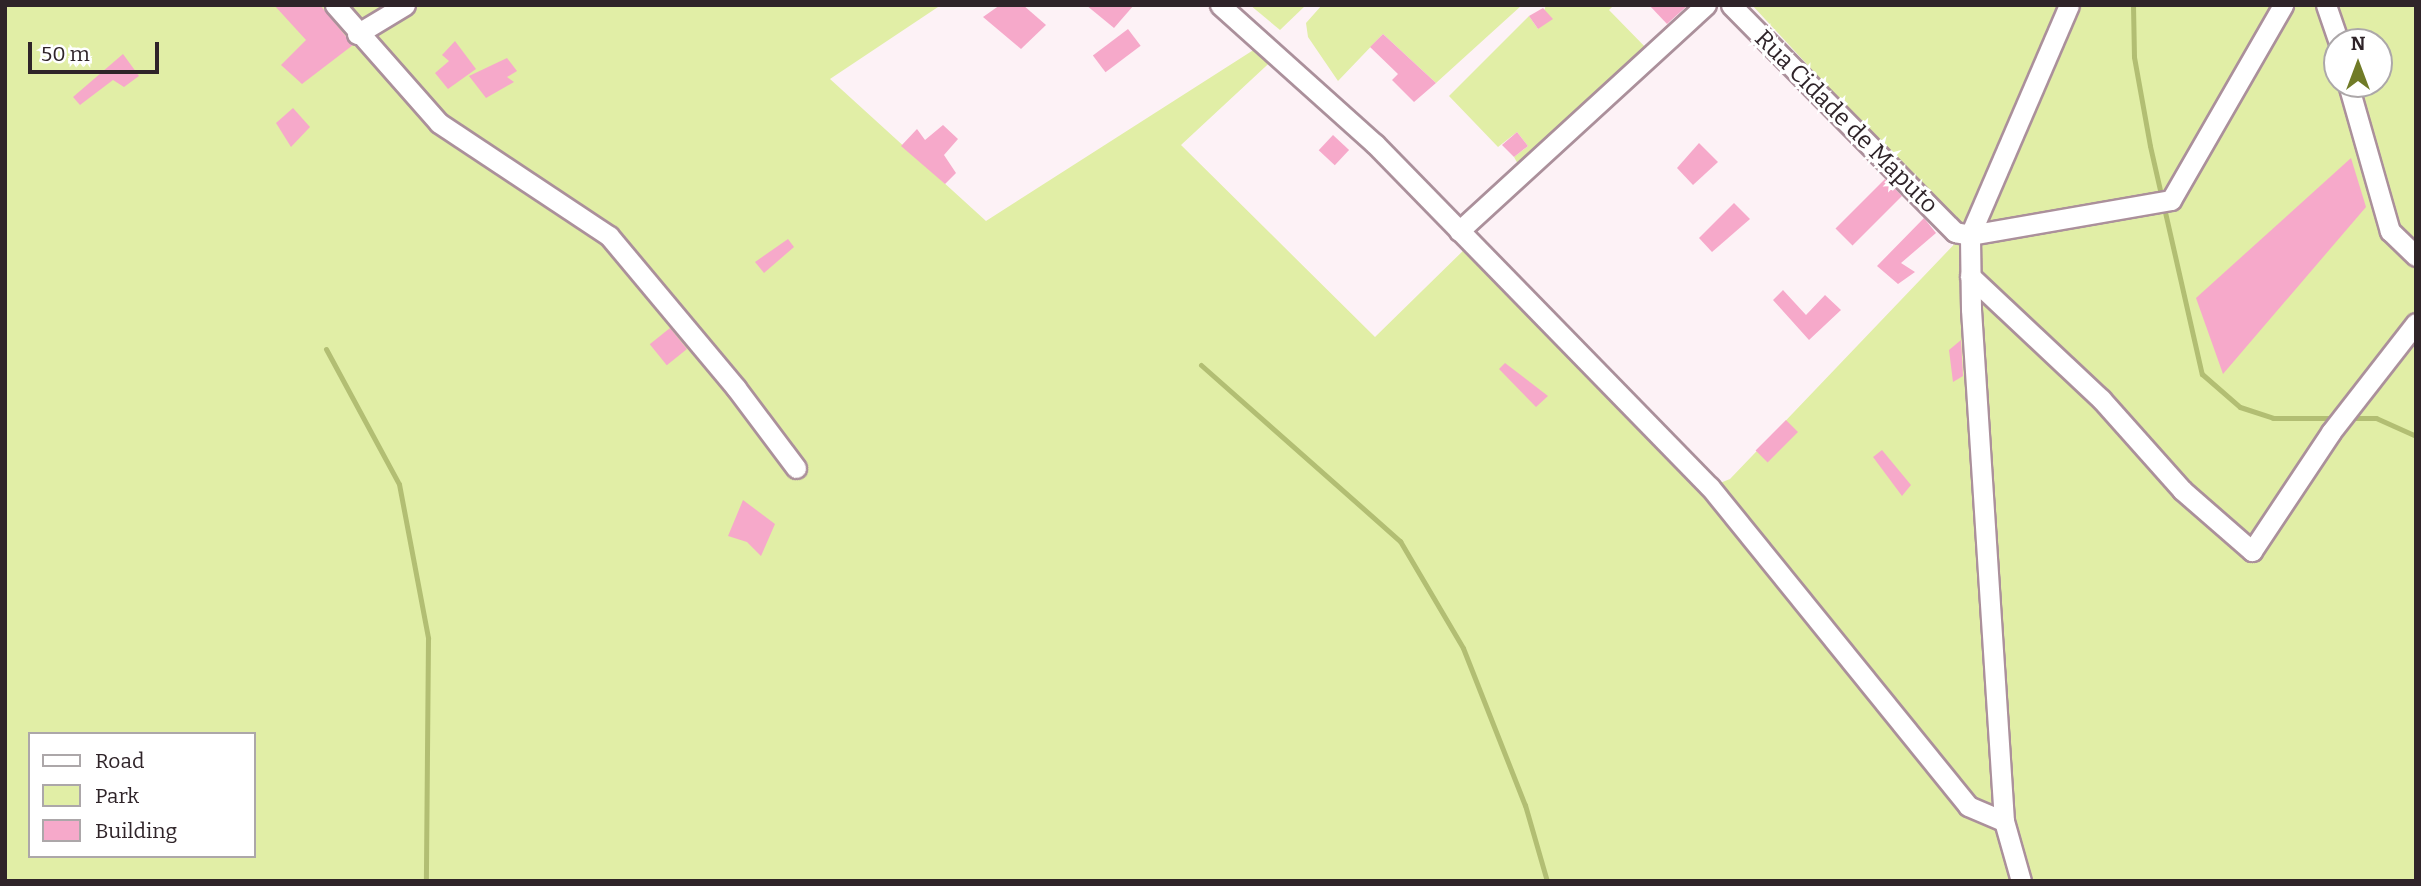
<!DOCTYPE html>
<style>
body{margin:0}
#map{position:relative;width:2421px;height:886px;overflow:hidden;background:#fdf2f6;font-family:Bitter,serif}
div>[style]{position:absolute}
.green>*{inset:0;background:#e1eea6}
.stream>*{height:5px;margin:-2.5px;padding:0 2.5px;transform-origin:2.5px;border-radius:2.5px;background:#b2be73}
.building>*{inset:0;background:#f6a9ca;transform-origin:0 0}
.roads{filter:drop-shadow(2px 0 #ab909b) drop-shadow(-2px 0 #ab909b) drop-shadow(0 2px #ab909b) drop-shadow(0 -2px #ab909b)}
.street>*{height:19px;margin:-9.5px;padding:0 9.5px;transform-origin:9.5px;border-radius:9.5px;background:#fff}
span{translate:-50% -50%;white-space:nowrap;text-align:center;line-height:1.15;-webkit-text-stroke:6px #fff;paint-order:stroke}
.street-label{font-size:24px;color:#2f2429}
.frame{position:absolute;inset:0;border:7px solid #2f2429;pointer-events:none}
.legend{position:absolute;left:28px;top:732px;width:228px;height:126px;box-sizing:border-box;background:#fff;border:2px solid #aca7a9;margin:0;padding:9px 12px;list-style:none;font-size:21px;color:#2f2429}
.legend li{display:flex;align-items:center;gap:14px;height:35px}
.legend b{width:35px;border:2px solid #aca7a9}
.north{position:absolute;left:2323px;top:28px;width:70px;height:70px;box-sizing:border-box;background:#fff;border:2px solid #aca7a9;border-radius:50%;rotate:0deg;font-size:19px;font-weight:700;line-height:28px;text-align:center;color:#2f2429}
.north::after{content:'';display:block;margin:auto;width:24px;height:32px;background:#707b27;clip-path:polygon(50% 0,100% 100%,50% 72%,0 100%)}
.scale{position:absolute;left:28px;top:42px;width:131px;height:32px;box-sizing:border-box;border:4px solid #2f2429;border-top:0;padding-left:9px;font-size:21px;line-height:24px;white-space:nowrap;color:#2f2429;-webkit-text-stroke:5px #fff;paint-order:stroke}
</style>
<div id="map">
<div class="green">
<div style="clip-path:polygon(evenodd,5px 5px,941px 5px,830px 79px,986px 221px,1266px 42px,1279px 54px,1181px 145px,1375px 337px,1471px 243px,1710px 487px,1730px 479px,1964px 234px,1752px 5px,2416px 5px,2416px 881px,5px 881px,5px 5px,2337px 42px,2379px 42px,2379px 84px,2337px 84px,2337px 42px,5px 5px,30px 734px,254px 734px,254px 856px,30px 856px,30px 734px)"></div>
<div style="clip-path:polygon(1250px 5px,1306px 5px,1280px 30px)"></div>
<div style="clip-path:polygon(1322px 5px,1522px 5px,1436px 83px,1383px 34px,1338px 81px,1308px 37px,1306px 23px)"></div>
<div style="clip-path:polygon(1546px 5px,1614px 5px,1609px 10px,1652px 54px,1523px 173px,1514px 157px,1528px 146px,1517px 132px,1498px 147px,1449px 96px,1529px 16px,1538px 29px)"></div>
</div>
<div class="stream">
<div style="left:2133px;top:5px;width:52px;rotate:88.9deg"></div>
<div style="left:2134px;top:57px;width:90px;rotate:79.8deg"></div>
<div style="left:2150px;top:146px;width:234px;rotate:77.2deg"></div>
<div style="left:2202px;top:374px;width:50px;rotate:41deg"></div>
<div style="left:2240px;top:407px;width:35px;rotate:18deg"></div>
<div style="left:2273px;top:418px;width:61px"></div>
<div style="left:326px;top:349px;width:153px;rotate:61.6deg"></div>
<div style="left:399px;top:484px;width:157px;rotate:79.3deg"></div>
<div style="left:428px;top:638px;width:243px;rotate:90.5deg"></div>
<div style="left:1201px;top:365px;width:266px;rotate:41.5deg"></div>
<div style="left:1400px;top:541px;width:124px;rotate:59.5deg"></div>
<div style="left:1463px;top:648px;width:169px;rotate:68.5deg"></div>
<div style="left:1525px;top:805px;width:79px;rotate:73.9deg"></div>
<div style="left:2347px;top:418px;width:29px"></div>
<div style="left:2376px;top:418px;width:44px;rotate:24.2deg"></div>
</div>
<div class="building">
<div style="clip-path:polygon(274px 5px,320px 5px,353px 45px,302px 84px,281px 65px,306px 40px)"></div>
<div style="clip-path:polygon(1000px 5px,1023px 5px,1046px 25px,1021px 49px,983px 17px)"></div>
<div style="clip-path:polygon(1086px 5px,1134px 5px,1114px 28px)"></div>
<div style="clip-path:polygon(1649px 5px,1688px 5px,1667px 24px)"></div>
<div style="clip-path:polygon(1543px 8px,1553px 19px,1538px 29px,1529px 16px)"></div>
<div style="left:1128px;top:29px;width:21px;height:44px;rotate:53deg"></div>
<div style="clip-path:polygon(1383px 34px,1436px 83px,1414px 102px,1392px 80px,1398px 74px,1370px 47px)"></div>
<div style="clip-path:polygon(455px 41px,476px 69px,448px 89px,435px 73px,449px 61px,442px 55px)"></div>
<div style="clip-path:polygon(123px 54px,139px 76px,124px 87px,113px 80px,80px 105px,73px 97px)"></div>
<div style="clip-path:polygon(507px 58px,517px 71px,507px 77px,514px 82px,486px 98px,469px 76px)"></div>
<div style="clip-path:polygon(293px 108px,310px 127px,291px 147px,276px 123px)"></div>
<div style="clip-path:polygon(943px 125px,958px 139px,944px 155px,956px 173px,945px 184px,901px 146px,917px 129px,925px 140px)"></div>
<div style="clip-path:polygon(1517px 132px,1528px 146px,1514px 157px,1502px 145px)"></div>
<div style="left:1333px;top:135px;width:22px;height:21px;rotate:43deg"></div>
<div style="clip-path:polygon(1699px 143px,1718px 162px,1693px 185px,1677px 168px)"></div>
<div style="clip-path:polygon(2351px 158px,2366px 207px,2223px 374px,2196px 298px)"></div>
<div style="left:1885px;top:179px;width:24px;height:70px;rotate:45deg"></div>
<div style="clip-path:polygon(1734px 203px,1750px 219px,1712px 252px,1699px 238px)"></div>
<div style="clip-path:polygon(1924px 218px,1936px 233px,1901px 263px,1915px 272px,1898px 284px,1877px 266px)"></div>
<div style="clip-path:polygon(788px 239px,794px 247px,764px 273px,755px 262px)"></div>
<div style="clip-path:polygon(1783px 290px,1806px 315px,1825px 295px,1841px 310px,1809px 340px,1773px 300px)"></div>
<div style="left:670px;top:328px;width:27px;height:26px;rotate:51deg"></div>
<div style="clip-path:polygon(1961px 340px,1963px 376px,1953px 382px,1949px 350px)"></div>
<div style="clip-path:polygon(1505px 363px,1548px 396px,1536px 407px,1499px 369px)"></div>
<div style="left:1786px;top:420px;width:17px;height:43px;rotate:45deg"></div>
<div style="clip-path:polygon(1882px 450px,1911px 485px,1902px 496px,1873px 457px)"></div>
<div style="clip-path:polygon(743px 500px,775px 524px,761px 556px,747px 542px,728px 536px)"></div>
</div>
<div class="roads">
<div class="street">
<div style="left:335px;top:5px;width:157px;rotate:48.6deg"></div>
<div style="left:439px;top:123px;width:204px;rotate:33.6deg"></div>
<div style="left:609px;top:236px;width:198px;rotate:50.1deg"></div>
<div style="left:736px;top:388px;width:100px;rotate:53.1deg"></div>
<div style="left:1220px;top:5px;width:208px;rotate:41.9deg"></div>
<div style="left:1375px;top:144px;width:479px;rotate:45.7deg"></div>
<div style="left:1710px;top:487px;width:410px;rotate:51deg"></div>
<div style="left:1968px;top:806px;width:39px;rotate:23deg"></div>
<div style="left:1731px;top:5px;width:319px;rotate:45.4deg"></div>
<div style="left:1955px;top:232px;width:15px;rotate:11deg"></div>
<div style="left:1970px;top:235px;width:204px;rotate:-9.9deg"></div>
<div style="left:2171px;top:200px;width:225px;rotate:-60.1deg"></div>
<div style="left:2326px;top:5px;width:39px;rotate:71deg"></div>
<div style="left:357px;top:34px;width:56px;rotate:-31.1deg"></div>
<div style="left:2348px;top:84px;width:153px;rotate:74.1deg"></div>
<div style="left:2390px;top:231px;width:36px;rotate:44deg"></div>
<div style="left:1459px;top:231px;width:335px;rotate:-42.5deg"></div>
<div style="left:1970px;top:276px;width:180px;rotate:43.2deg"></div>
<div style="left:2101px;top:399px;width:122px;rotate:48.3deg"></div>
<div style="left:2182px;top:490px;width:93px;rotate:41.1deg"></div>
<div style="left:2252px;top:551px;width:143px;rotate:-56.4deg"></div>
<div style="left:2331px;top:432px;width:138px;rotate:-52.1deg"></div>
<div style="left:2021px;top:881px;width:62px;rotate:-105.8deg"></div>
<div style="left:2004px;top:821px;width:513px;rotate:-93.69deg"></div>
<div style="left:1971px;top:309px;width:74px;rotate:-90.8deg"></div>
<div style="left:1970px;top:235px;width:250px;rotate:-66.7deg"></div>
</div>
</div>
<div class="street-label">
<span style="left:1846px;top:122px;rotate:45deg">Rua Cidade de Maputo</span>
</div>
<div class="frame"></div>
<ul class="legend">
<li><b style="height:9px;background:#fff"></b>Road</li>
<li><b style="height:19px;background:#e1eea6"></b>Park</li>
<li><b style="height:19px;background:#f6a9ca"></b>Building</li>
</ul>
<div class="north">N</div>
<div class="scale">50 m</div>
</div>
